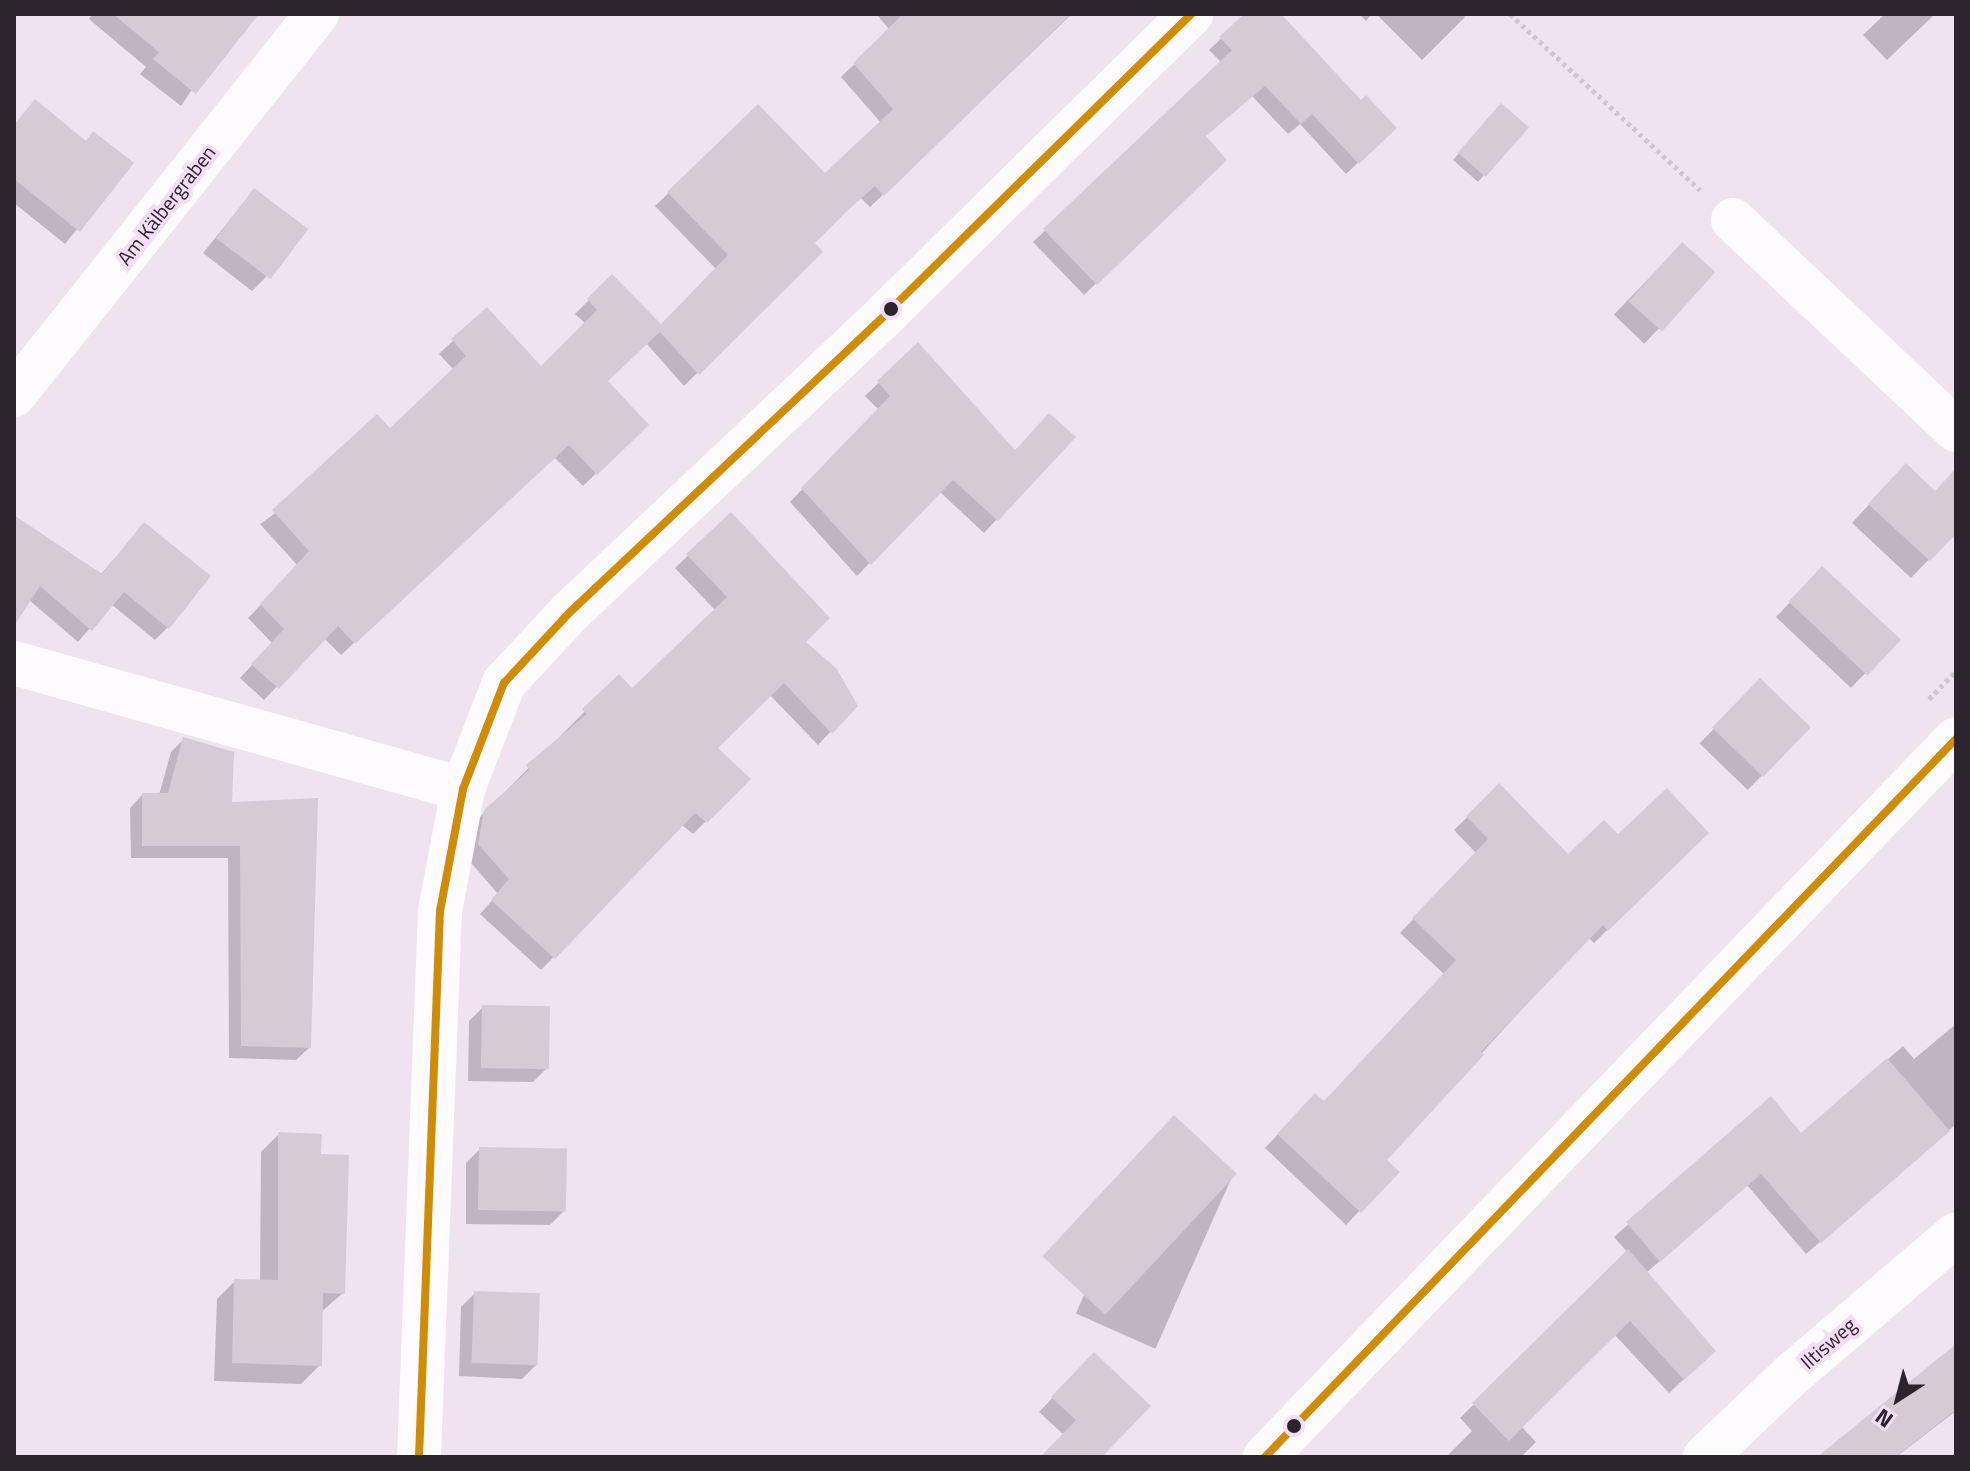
<!DOCTYPE html>
<meta charset="utf-8">
<style>
body{margin:0}
#map{position:relative;width:1970px;height:1471px;overflow:hidden;background:#efe3f0;font-family:"Titillium Web",sans-serif}
div>[style]{position:absolute}
.shadow>*{inset:0;background:#0003;transform-origin:0 0}
.building>*{inset:0;background:#d6cbd4;transform-origin:0 0}
.path>*{height:5px;margin-top:-2.5px;transform-origin:0;background:repeating-linear-gradient(90deg,#ccc8cd 0 4px,transparent 0 8px)}
.minor>*{height:44px;margin:-22px;padding:0 22px;transform-origin:22px;border-radius:22px;background:#fdfbfd}
.major>*{height:44px;margin:-22px;padding:0 22px;transform-origin:22px;border-radius:22px;background:#fdfbfd}
.bus-1>*{height:8px;margin:-4px;padding:0 4px;transform-origin:4px;border-radius:4px;background:#ce8c09}
.dots>*{width:22px;height:22px;translate:-50% -50%;box-sizing:border-box;border:4px solid #f3def5;border-radius:50%}
span{translate:-50% -50%;white-space:nowrap;text-align:center;line-height:1.15;-webkit-text-stroke:8px #f3def5;paint-order:stroke}
.street-label{font-size:20px;color:#2c242d}
.frame{position:absolute;inset:0;border:16px solid #2c242d;pointer-events:none}
.north{position:absolute;left:1858px;top:1359px;width:80px;height:80px;-webkit-text-stroke:6px #f3def5;paint-order:stroke;rotate:216deg;font-size:22px;font-weight:700;line-height:32px;text-align:center;color:#2c242d}
.north::after{content:'';display:block;margin:auto;width:28px;height:36px;background:#2c242d;clip-path:polygon(50% 0,100% 100%,50% 72%,0 100%)}
</style>
<div id="map">
<div class="shadow">
<div style="clip-path:polygon(93px 14px,242px 14px,181px 106px,140px 74px,146px 67px,89px 19px)"></div>
<div style="clip-path:polygon(876px 14px,1072px 14px,870px 207px,860px 197px,812px 243px,820px 252px,684px 386px,646px 343px,606px 382px,646px 425px,583px 486px,554px 457px,341px 655px,324px 638px,264px 700px,240px 678px,272px 643px,248px 618px,298px 566px,260px 524px,390px 431px,454px 370px,439px 354px,487px 309px,541px 369px,586px 324px,575px 314px,612px 277px,661px 326px,717px 270px,655px 206px,758px 107px,825px 175px,881px 123px,841px 77px,890px 30px)"></div>
<div style="clip-path:polygon(1247px 14px,1279px 14px,1361px 103px,1394px 128px,1346px 174px,1300px 124px,1288px 134px,1252px 96px,1204px 137px,1224px 160px,1084px 295px,1033px 242px,1222px 63px,1209px 50px)"></div>
<div style="clip-path:polygon(1359px 14px,1372px 14px,1366px 21px)"></div>
<div style="clip-path:polygon(1376px 14px,1462px 14px,1465px 17px,1422px 60px)"></div>
<div style="clip-path:polygon(1885px 14px,1935px 14px,1887px 60px,1863px 35px)"></div>
<div style="clip-path:polygon(35px 102px,85px 142px,131px 163px,65px 244px,14px 203px,14px 125px)"></div>
<div style="clip-path:polygon(1495px 113px,1484px 175px,1478px 182px,1453px 160px)"></div>
<div style="clip-path:polygon(254px 190px,266px 277px,252px 291px,203px 253px)"></div>
<div style="left:1682px;top:244px;width:42px;height:98px;rotate:44deg"></div>
<div style="clip-path:polygon(918px 344px,1014px 453px,1073px 437px,984px 533px,939px 491px,857px 576px,790px 502px,879px 410px,865px 396px)"></div>
<div style="clip-path:polygon(1956px 470px,1956px 531px,1911px 578px,1852px 523px,1888px 484px,1935px 493px)"></div>
<div style="clip-path:polygon(730px 515px,803px 642px,855px 706px,818px 745px,769px 694px,715px 748px,748px 779px,693px 834px,681px 824px,541px 970px,480px 914px,498px 894px,466px 857px,472px 825px,619px 677px,632px 691px,716px 611px,675px 568px)"></div>
<div style="clip-path:polygon(14px 518px,100px 575px,144px 525px,168px 627px,155px 640px,111px 604px,78px 642px,28px 599px,14px 607px)"></div>
<div style="clip-path:polygon(1808px 583px,1897px 640px,1851px 688px,1776px 617px)"></div>
<div style="left:1760px;top:681px;width:67px;height:87px;rotate:44deg"></div>
<div style="clip-path:polygon(183px 740px,230px 804px,309px 1048px,296px 1060px,229px 1058px,228px 858px,131px 858px,130px 808px,142px 795px,159px 795px,171px 752px)"></div>
<div style="clip-path:polygon(1499px 786px,1568px 856px,1618px 837px,1706px 833px,1594px 943px,1588px 937px,1384px 1160px,1397px 1172px,1346px 1225px,1265px 1148px,1302px 1109px,1324px 1103px,1444px 974px,1400px 933px,1476px 853px,1454px 830px)"></div>
<div style="clip-path:polygon(483px 1007px,547px 1068px,533px 1082px,468px 1081px,469px 1021px)"></div>
<div style="clip-path:polygon(1956px 1024px,1956px 1124px,1806px 1254px,1747px 1185px,1646px 1273px,1699px 1365px,1669px 1393px,1614px 1334px,1521px 1426px,1536px 1442px,1521px 1457px,1446px 1457px,1472px 1431px,1460px 1418px,1628px 1253px,1614px 1237px,1771px 1098px,1801px 1136px,1903px 1046px,1914px 1059px)"></div>
<div style="clip-path:polygon(279px 1134px,319px 1156px,343px 1293px,321px 1312px,320px 1365px,301px 1384px,214px 1381px,217px 1299px,235px 1281px,260px 1281px,261px 1152px)"></div>
<div style="left:1154px;top:1138px;width:87px;height:192px;rotate:24deg"></div>
<div style="clip-path:polygon(480px 1149px,564px 1211px,550px 1225px,466px 1224px,466px 1163px)"></div>
<div style="clip-path:polygon(475px 1293px,536px 1365px,522px 1379px,459px 1376px,461px 1307px)"></div>
<div style="clip-path:polygon(1956px 1347px,1956px 1411px,1896px 1457px,1821px 1457px)"></div>
<div style="clip-path:polygon(1094px 1355px,1104px 1457px,1042px 1457px,1064px 1435px,1039px 1412px)"></div>
</div>
<div class="building">
<div style="clip-path:polygon(113px 14px,259px 14px,196px 94px,153px 59px,159px 52px)"></div>
<div style="clip-path:polygon(903px 14px,1071px 14px,884px 196px,875px 186px,846px 212px,815px 243px,823px 252px,699px 375px,660px 332px,608px 381px,649px 425px,597px 475px,569px 445px,355px 644px,338px 626px,279px 689px,251px 664px,284px 629px,260px 604px,309px 551px,272px 510px,377px 414px,390px 428px,466px 356px,451px 339px,487px 307px,541px 366px,597px 310px,587px 299px,612px 274px,661px 324px,728px 255px,667px 192px,758px 104px,825px 173px,893px 109px,853px 63px)"></div>
<div style="clip-path:polygon(1244px 14px,1281px 14px,1361px 100px,1366px 95px,1397px 128px,1359px 164px,1312px 114px,1301px 124px,1265px 86px,1206px 136px,1227px 160px,1097px 285px,1043px 229px,1232px 50px,1219px 37px)"></div>
<div style="clip-path:polygon(35px 99px,86px 141px,93px 131px,134px 163px,80px 232px,14px 179px,14px 125px)"></div>
<div style="left:1501px;top:103px;width:37px;height:66px;rotate:41deg"></div>
<div style="left:254px;top:188px;width:68px;height:63px;rotate:37deg"></div>
<div style="left:1682px;top:242px;width:45px;height:80px;rotate:42deg"></div>
<div style="clip-path:polygon(918px 342px,1015px 450px,1049px 413px,1076px 437px,998px 521px,953px 480px,871px 565px,801px 488px,890px 396px,877px 381px)"></div>
<div style="clip-path:polygon(1906px 463px,1935px 491px,1956px 468px,1956px 534px,1930px 561px,1868px 504px)"></div>
<div style="clip-path:polygon(731px 512px,830px 618px,806px 642px,837px 669px,858px 706px,832px 734px,784px 683px,718px 748px,751px 779px,707px 823px,695px 813px,555px 959px,491px 900px,509px 879px,478px 844px,484px 810px,529px 770px,526px 765px,587px 714px,582px 709px,619px 674px,632px 688px,727px 597px,686px 554px)"></div>
<div style="clip-path:polygon(14px 515px,102px 574px,144px 522px,211px 576px,169px 629px,124px 592px,92px 631px,40px 586px,14px 626px)"></div>
<div style="left:1822px;top:566px;width:108px;height:49px;rotate:43deg"></div>
<div style="left:1760px;top:678px;width:71px;height:69px;rotate:44deg"></div>
<div style="clip-path:polygon(183px 737px,234px 752px,232px 802px,318px 798px,311px 1048px,241px 1046px,240px 846px,142px 846px,142px 793px,168px 793px)"></div>
<div style="clip-path:polygon(1499px 783px,1568px 854px,1604px 820px,1618px 834px,1667px 788px,1709px 833px,1608px 931px,1603px 925px,1481px 1052px,1484px 1055px,1387px 1160px,1400px 1172px,1361px 1213px,1277px 1134px,1315px 1093px,1324px 1101px,1456px 960px,1412px 918px,1488px 839px,1466px 816px)"></div>
<div style="left:482px;top:1005px;width:68px;height:63px;rotate:1deg"></div>
<div style="clip-path:polygon(1887px 1058px,1950px 1131px,1821px 1243px,1761px 1174px,1660px 1262px,1626px 1222px,1771px 1096px,1801px 1133px)"></div>
<div style="left:1174px;top:1115px;width:86px;height:193px;rotate:43deg"></div>
<div style="clip-path:polygon(278px 1132px,322px 1134px,321px 1154px,349px 1155px,345px 1294px,323px 1293px,322px 1366px,232px 1363px,234px 1279px,278px 1280px)"></div>
<div style="left:479px;top:1147px;width:88px;height:63px;rotate:1deg"></div>
<div style="clip-path:polygon(1628px 1249px,1716px 1351px,1684px 1380px,1630px 1321px,1509px 1441px,1472px 1403px)"></div>
<div style="left:474px;top:1291px;width:66px;height:72px;rotate:2deg"></div>
<div style="clip-path:polygon(1956px 1344px,1956px 1410px,1895px 1457px,1817px 1457px)"></div>
<div style="clip-path:polygon(1094px 1352px,1151px 1406px,1102px 1457px,1040px 1457px,1076px 1420px,1051px 1397px)"></div>
</div>
<div class="path">
<div style="left:1510px;top:14px;width:259px;rotate:42.8deg"></div>
<div style="left:1929px;top:699px;width:39px;rotate:-46deg"></div>
</div>
<div class="minor">
<div style="left:1733px;top:220px;width:306px;rotate:43.3deg"></div>
<div style="left:14px;top:395px;width:487px;rotate:-51.5deg"></div>
<div style="left:14px;top:663px;width:466px;rotate:15.7deg"></div>
<div style="left:419px;top:1457px;width:546px;rotate:-87.8deg"></div>
<div style="left:440px;top:911px;width:124px;rotate:-79.3deg"></div>
<div style="left:463px;top:789px;width:114px;rotate:-68.9deg"></div>
<div style="left:504px;top:683px;width:96px;rotate:-47.1deg"></div>
<div style="left:569px;top:613px;width:440px;rotate:-43.3deg"></div>
<div style="left:889px;top:311px;width:424px;rotate:-44.5deg"></div>
<div style="left:1705px;top:1457px;width:117px;rotate:-43.6deg"></div>
<div style="left:1790px;top:1376px;width:218px;rotate:-40.5deg"></div>
</div>
<div class="major">
<div style="left:1265px;top:1457px;width:996px;rotate:-46.1deg"></div>
</div>
<div class="bus-1">
<div style="left:419px;top:1457px;width:546px;rotate:-87.8deg"></div>
<div style="left:440px;top:911px;width:124px;rotate:-79.3deg"></div>
<div style="left:463px;top:789px;width:114px;rotate:-68.9deg"></div>
<div style="left:504px;top:683px;width:96px;rotate:-47.1deg"></div>
<div style="left:569px;top:613px;width:440px;rotate:-43.3deg"></div>
<div style="left:889px;top:311px;width:424px;rotate:-44.5deg"></div>
<div style="left:1265px;top:1457px;width:996px;rotate:-46.1deg"></div>
</div>
<div class="dots">
<div style="left:891px;top:309px;background:#2c242d"></div>
<div style="left:1294px;top:1426px;background:#2c242d"></div>
</div>
<div class="street-label">
<span style="left:166px;top:205px;rotate:-52deg">Am Kälbergraben</span>
<span style="left:1828px;top:1343px;rotate:-41deg">Iltisweg</span>
</div>
<div class="frame"></div>
<div class="north">N</div>
</div>
